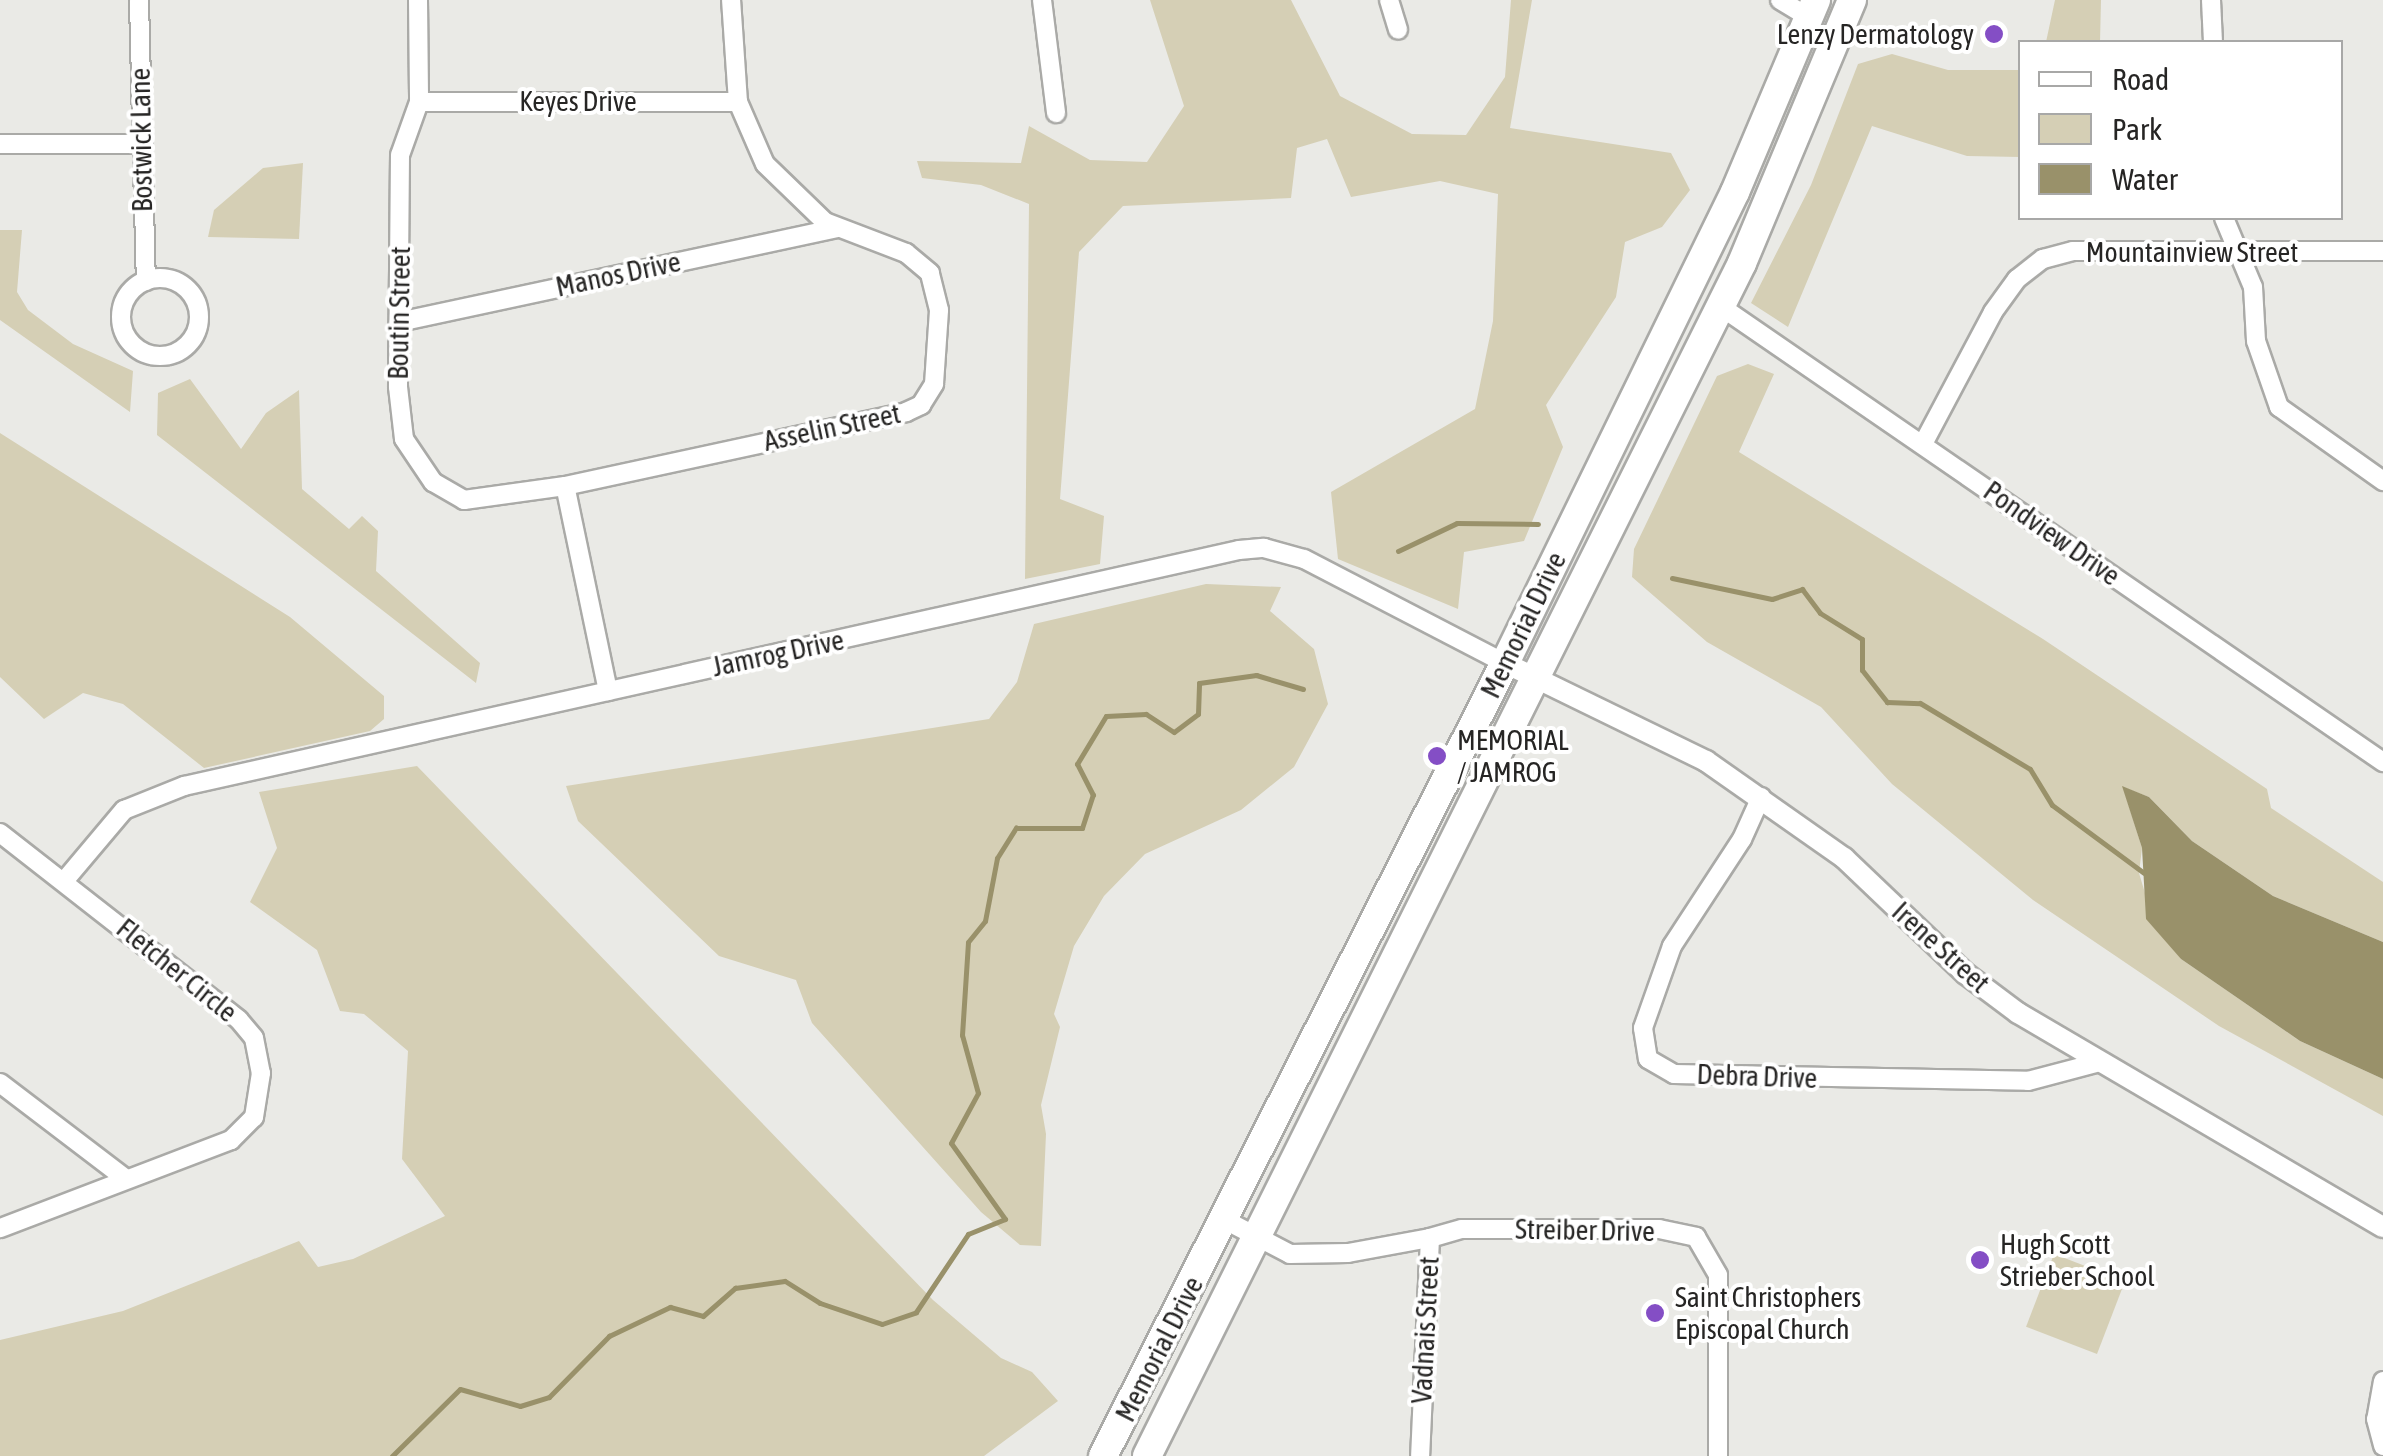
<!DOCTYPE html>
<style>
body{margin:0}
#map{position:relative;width:2383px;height:1456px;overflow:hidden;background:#eaeae6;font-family:"Asap Condensed",sans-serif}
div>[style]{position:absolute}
.green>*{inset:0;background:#d5cfb5;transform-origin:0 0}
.water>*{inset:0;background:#99916a}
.stream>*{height:5px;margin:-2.5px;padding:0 2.5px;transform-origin:2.5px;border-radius:2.5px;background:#99916a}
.roads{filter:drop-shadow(2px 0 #aaaaa7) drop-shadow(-2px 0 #aaaaa7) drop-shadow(0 2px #aaaaa7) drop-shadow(0 -2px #aaaaa7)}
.minor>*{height:18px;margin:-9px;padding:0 9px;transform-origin:9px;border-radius:9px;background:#fff}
.minor>.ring{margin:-9px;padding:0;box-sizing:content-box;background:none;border:18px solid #fff;border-radius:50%}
.tertiary>*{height:20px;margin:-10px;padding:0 10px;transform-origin:10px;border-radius:10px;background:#fff}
.primary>*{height:28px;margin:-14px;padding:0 14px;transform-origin:14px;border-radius:14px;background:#fff}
.dots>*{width:28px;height:28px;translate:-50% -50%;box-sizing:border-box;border:5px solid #fff;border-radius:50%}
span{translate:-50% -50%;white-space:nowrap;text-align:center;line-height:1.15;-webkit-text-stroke:8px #fff;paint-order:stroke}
.poi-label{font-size:28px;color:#262524}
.right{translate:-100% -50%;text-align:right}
.left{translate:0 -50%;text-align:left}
.street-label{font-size:28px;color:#262524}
.legend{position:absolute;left:2018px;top:40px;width:325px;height:180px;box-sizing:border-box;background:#fff;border:2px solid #a8a8a7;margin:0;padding:12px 18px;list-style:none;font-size:30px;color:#262524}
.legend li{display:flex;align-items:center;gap:20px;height:50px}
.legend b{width:50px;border:2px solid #a8a8a7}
</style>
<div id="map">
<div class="green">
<div style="clip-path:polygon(1150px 0,1291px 0,1340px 96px,1412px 134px,1466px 135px,1505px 77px,1511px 0,1532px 0,1510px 128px,1671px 153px,1690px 190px,1662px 227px,1625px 242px,1616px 297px,1546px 405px,1563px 447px,1524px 541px,1464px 552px,1458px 609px,1338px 559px,1331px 492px,1475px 409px,1493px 321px,1498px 194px,1440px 181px,1351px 197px,1327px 139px,1297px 148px,1291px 198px,1123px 206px,1079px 252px,1060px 499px,1104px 516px,1100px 564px,1025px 579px,1029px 204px,981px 185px,922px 178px,917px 161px,1021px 163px,1029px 126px,1090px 160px,1147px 162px,1184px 106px)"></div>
<div style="clip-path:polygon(2055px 0,2101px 0,2100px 42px,2046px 42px)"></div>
<div style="clip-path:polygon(1892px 54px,1948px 70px,2020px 70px,2020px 157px,1967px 156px,1872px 126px,1788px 327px,1751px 303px,1811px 185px,1858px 64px)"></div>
<div style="clip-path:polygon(303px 163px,299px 239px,208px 237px,214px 210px,263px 168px)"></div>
<div style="clip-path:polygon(0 230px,22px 230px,17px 292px,28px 310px,73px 344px,133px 371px,130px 412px,0 320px)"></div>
<div style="clip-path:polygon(1748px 364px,1774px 374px,1739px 452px,2043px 639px,2267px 789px,2271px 808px,2383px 882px,2383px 942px,2273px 896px,2192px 841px,2149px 797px,2123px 787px,2142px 848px,2139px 873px,2150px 910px,2181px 959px,2300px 1041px,2383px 1079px,2383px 1116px,2219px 1026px,2033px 900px,1892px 784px,1821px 707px,1707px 642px,1632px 577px,1634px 549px,1717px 376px)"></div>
<div style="clip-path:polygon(190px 379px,241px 449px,266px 413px,299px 390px,302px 489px,349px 529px,362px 516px,378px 531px,376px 571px,480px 663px,476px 683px,157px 435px,158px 393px)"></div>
<div style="clip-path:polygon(0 433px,290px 617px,384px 696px,384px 719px,370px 731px,204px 768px,123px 704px,83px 693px,44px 719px,0 677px)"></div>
<div style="clip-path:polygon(1206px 584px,1281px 587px,1270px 611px,1314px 649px,1328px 704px,1294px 767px,1241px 810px,1145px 854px,1104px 896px,1074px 946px,1054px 1014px,1060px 1027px,1041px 1105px,1046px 1134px,1041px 1246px,1020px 1245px,981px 1212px,812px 1023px,796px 980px,719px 956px,578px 821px,566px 786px,989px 719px,1017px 682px,1034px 624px)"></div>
<div style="clip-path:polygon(417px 766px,933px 1300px,1001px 1358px,1032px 1372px,1058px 1401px,984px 1456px,0 1456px,0 1340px,123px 1311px,299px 1241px,318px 1267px,353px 1259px,445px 1216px,402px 1159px,408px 1051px,364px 1014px,340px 1011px,317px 950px,250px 902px,277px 848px,259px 792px)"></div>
<div style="left:2054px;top:1254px;width:76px;height:78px;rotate:21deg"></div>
</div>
<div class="water">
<div style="clip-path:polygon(2122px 786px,2149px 797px,2192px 841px,2273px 896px,2383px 942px,2383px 1079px,2300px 1041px,2181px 959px,2146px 919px,2142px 848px)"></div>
</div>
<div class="stream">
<div style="left:1398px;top:551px;width:65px;rotate:-25.4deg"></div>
<div style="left:1457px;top:523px;width:81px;rotate:0.7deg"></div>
<div style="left:1672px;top:578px;width:102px;rotate:11.9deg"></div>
<div style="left:1772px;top:599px;width:32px;rotate:-18deg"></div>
<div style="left:1802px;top:589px;width:30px;rotate:53deg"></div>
<div style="left:1820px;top:613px;width:49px;rotate:31.8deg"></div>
<div style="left:1862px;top:639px;width:31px;rotate:90deg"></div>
<div style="left:1862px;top:670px;width:41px;rotate:52deg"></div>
<div style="left:1887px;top:702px;width:33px;rotate:2deg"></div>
<div style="left:1920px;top:703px;width:128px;rotate:31deg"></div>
<div style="left:2030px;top:769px;width:42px;rotate:58.6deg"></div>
<div style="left:2052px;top:805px;width:114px;rotate:36.5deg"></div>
<div style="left:392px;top:1456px;width:95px;rotate:-44.6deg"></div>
<div style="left:460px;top:1389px;width:62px;rotate:15.8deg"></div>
<div style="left:520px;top:1406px;width:30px;rotate:-17deg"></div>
<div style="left:549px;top:1397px;width:86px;rotate:-45.5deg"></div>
<div style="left:609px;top:1336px;width:68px;rotate:-25.4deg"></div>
<div style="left:670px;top:1307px;width:34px;rotate:15deg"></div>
<div style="left:703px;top:1316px;width:43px;rotate:-41.2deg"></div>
<div style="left:735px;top:1288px;width:50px;rotate:-8deg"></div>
<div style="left:785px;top:1281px;width:41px;rotate:32.2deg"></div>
<div style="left:820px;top:1303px;width:65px;rotate:18.7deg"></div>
<div style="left:882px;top:1324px;width:36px;rotate:-19deg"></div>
<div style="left:916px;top:1312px;width:94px;rotate:-56.3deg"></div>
<div style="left:968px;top:1234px;width:40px;rotate:-22deg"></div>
<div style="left:1005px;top:1219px;width:93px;rotate:-125.4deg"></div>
<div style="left:951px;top:1143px;width:57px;rotate:-61.6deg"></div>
<div style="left:978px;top:1093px;width:60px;rotate:-105.4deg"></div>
<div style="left:962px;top:1035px;width:93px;rotate:-86.3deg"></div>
<div style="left:968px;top:942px;width:27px;rotate:-51deg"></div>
<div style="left:985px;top:921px;width:64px;rotate:-79.2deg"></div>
<div style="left:997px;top:858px;width:36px;rotate:-58deg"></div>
<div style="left:1016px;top:828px;width:66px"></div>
<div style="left:1082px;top:828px;width:35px;rotate:-72deg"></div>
<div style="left:1093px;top:795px;width:35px;rotate:-117deg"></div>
<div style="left:1077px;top:764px;width:56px;rotate:-58.9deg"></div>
<div style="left:1106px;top:716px;width:40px;rotate:-2.9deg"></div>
<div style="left:1146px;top:714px;width:33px;rotate:33deg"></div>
<div style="left:1174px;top:732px;width:30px;rotate:-37deg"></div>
<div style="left:1198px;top:714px;width:31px;rotate:-88deg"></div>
<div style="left:1199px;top:683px;width:58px;rotate:-8deg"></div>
<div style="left:1256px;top:675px;width:49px;rotate:16.6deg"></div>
</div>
<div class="roads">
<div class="minor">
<div style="left:139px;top:0;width:281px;rotate:88.6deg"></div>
<div style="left:418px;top:0;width:102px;rotate:89.4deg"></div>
<div style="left:419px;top:102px;width:56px;rotate:109.7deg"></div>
<div style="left:400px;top:155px;width:232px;rotate:90.5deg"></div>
<div style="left:398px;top:387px;width:52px;rotate:83.4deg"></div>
<div style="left:404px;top:439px;width:52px;rotate:56deg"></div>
<div style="left:433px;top:482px;width:36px;rotate:30deg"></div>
<div style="left:464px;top:500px;width:102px;rotate:-7.9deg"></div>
<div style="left:1042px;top:0;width:114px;rotate:82.9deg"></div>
<div style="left:1389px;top:0;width:31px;rotate:73deg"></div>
<div style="left:1780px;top:0;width:35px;rotate:31deg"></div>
<div style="left:2211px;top:0;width:42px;rotate:87.3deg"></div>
<div style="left:419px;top:102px;width:319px"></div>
<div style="left:0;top:144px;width:138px"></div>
<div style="left:2224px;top:218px;width:75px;rotate:67.2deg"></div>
<div style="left:2253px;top:287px;width:54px;rotate:86.8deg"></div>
<div style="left:2256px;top:341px;width:70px;rotate:70.8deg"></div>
<div style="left:2279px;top:407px;width:128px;rotate:35.4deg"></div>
<div class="ring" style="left:121px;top:278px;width:60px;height:60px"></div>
<div style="left:1720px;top:306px;width:805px;rotate:34.52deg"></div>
<div style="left:399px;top:322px;width:448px;rotate:-12.1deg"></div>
<div style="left:1924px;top:442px;width:147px;rotate:-62deg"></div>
<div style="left:1993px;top:312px;width:41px;rotate:-54deg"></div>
<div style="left:2017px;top:279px;width:33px;rotate:-38deg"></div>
<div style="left:2043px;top:259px;width:31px;rotate:-15deg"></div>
<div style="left:2073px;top:251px;width:310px"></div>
<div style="left:608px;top:691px;width:209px;rotate:-101.8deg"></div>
<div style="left:565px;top:486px;width:349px;rotate:-12.2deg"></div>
<div style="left:906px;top:412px;width:17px;rotate:-25deg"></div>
<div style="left:921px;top:405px;width:25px;rotate:-58deg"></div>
<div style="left:934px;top:384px;width:74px;rotate:-86.1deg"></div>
<div style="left:939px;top:310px;width:38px;rotate:-104deg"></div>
<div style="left:930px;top:273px;width:31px;rotate:-140deg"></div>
<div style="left:906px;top:253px;width:87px;rotate:-159.1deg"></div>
<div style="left:825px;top:222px;width:83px;rotate:-136deg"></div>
<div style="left:765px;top:164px;width:68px;rotate:-113.5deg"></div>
<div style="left:738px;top:102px;width:102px;rotate:-93.9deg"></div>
<div style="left:1761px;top:797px;width:46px;rotate:114.3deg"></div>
<div style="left:1742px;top:839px;width:128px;rotate:123.2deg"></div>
<div style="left:1672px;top:946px;width:87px;rotate:109.5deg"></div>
<div style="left:1643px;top:1028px;width:31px;rotate:81deg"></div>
<div style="left:1648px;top:1059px;width:30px;rotate:30deg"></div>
<div style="left:1674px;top:1074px;width:354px;rotate:1.1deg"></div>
<div style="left:2028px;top:1081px;width:74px;rotate:-14.8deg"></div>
<div style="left:0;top:833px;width:303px;rotate:38deg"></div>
<div style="left:239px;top:1020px;width:23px;rotate:50deg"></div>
<div style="left:254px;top:1038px;width:36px;rotate:79deg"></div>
<div style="left:261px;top:1073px;width:45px;rotate:99deg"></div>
<div style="left:254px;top:1117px;width:33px;rotate:135deg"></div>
<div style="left:231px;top:1140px;width:247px;rotate:159.1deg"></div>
<div style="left:65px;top:880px;width:92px;rotate:-49.9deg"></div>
<div style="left:124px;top:810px;width:65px;rotate:-21.8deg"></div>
<div style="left:184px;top:786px;width:1081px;rotate:-12.61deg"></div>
<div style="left:1239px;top:550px;width:25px;rotate:-5deg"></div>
<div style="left:1264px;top:548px;width:41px;rotate:15.4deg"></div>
<div style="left:1304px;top:559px;width:226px;rotate:27.4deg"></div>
<div style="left:0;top:1083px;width:158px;rotate:37.3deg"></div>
<div style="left:1225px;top:1220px;width:73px;rotate:27.6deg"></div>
<div style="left:1290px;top:1254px;width:58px;rotate:-1deg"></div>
<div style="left:1348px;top:1253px;width:83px;rotate:-10.4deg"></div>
<div style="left:1430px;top:1238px;width:218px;rotate:92.6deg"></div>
<div style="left:1430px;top:1238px;width:33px;rotate:-16deg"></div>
<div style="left:1462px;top:1229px;width:197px"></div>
<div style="left:1659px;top:1229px;width:38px;rotate:12deg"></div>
<div style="left:1696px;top:1237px;width:44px;rotate:59.9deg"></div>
<div style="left:1718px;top:1275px;width:181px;rotate:90deg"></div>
<div style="left:2383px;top:1381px;width:39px;rotate:100deg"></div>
<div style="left:2376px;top:1419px;width:28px;rotate:75deg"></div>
</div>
<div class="tertiary">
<div style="left:1505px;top:663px;width:224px;rotate:26deg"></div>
<div style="left:1706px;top:761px;width:169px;rotate:35.1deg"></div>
<div style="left:1844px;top:858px;width:168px;rotate:43.6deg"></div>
<div style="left:1966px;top:974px;width:65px;rotate:36.9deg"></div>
<div style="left:2018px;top:1013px;width:423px;rotate:30.4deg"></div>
</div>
<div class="primary">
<div style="left:1103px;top:1456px;width:889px;rotate:-63.12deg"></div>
<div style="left:1505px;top:663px;width:524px;rotate:-63.97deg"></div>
<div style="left:1735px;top:192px;width:208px;rotate:-67.1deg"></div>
<div style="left:1147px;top:1456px;width:1333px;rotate:-63.49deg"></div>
<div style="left:1742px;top:263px;width:285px;rotate:-67.3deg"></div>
</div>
</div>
<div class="dots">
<div style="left:1994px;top:34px;background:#844ec5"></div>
<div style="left:1437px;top:756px;background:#844ec5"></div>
<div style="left:1980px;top:1260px;background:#844ec5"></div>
<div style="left:1655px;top:1313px;background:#844ec5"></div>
</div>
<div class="poi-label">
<span class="right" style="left:1974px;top:34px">Lenzy Dermatology</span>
<span class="left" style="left:1457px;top:756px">MEMORIAL<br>/ JAMROG</span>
<span class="left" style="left:2000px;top:1260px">Hugh Scott<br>Strieber School</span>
<span class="left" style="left:1675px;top:1313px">Saint Christophers<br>Episcopal Church</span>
</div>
<div class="street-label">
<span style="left:578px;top:101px">Keyes Drive</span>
<span style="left:141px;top:140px;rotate:-91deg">Bostwick Lane</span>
<span style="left:2192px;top:252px">Mountainview Street</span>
<span style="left:618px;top:274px;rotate:-12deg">Manos Drive</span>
<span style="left:399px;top:313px;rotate:-89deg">Boutin Street</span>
<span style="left:832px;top:427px;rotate:-12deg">Asselin Street</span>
<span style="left:2052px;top:533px;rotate:35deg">Pondview Drive</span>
<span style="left:1523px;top:625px;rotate:-64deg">Memorial Drive</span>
<span style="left:778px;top:653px;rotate:-12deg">Jamrog Drive</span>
<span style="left:1941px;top:947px;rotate:42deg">Irene Street</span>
<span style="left:177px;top:970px;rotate:39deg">Fletcher Circle</span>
<span style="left:1757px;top:1076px;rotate:2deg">Debra Drive</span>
<span style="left:1585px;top:1230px;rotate:1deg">Streiber Drive</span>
<span style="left:1425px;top:1330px;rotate:-87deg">Vadnais Street</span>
<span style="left:1159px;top:1349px;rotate:-63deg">Memorial Drive</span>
</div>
<ul class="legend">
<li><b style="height:12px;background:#fff"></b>Road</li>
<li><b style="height:28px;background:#d5cfb5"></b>Park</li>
<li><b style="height:28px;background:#99916a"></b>Water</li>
</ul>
</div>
